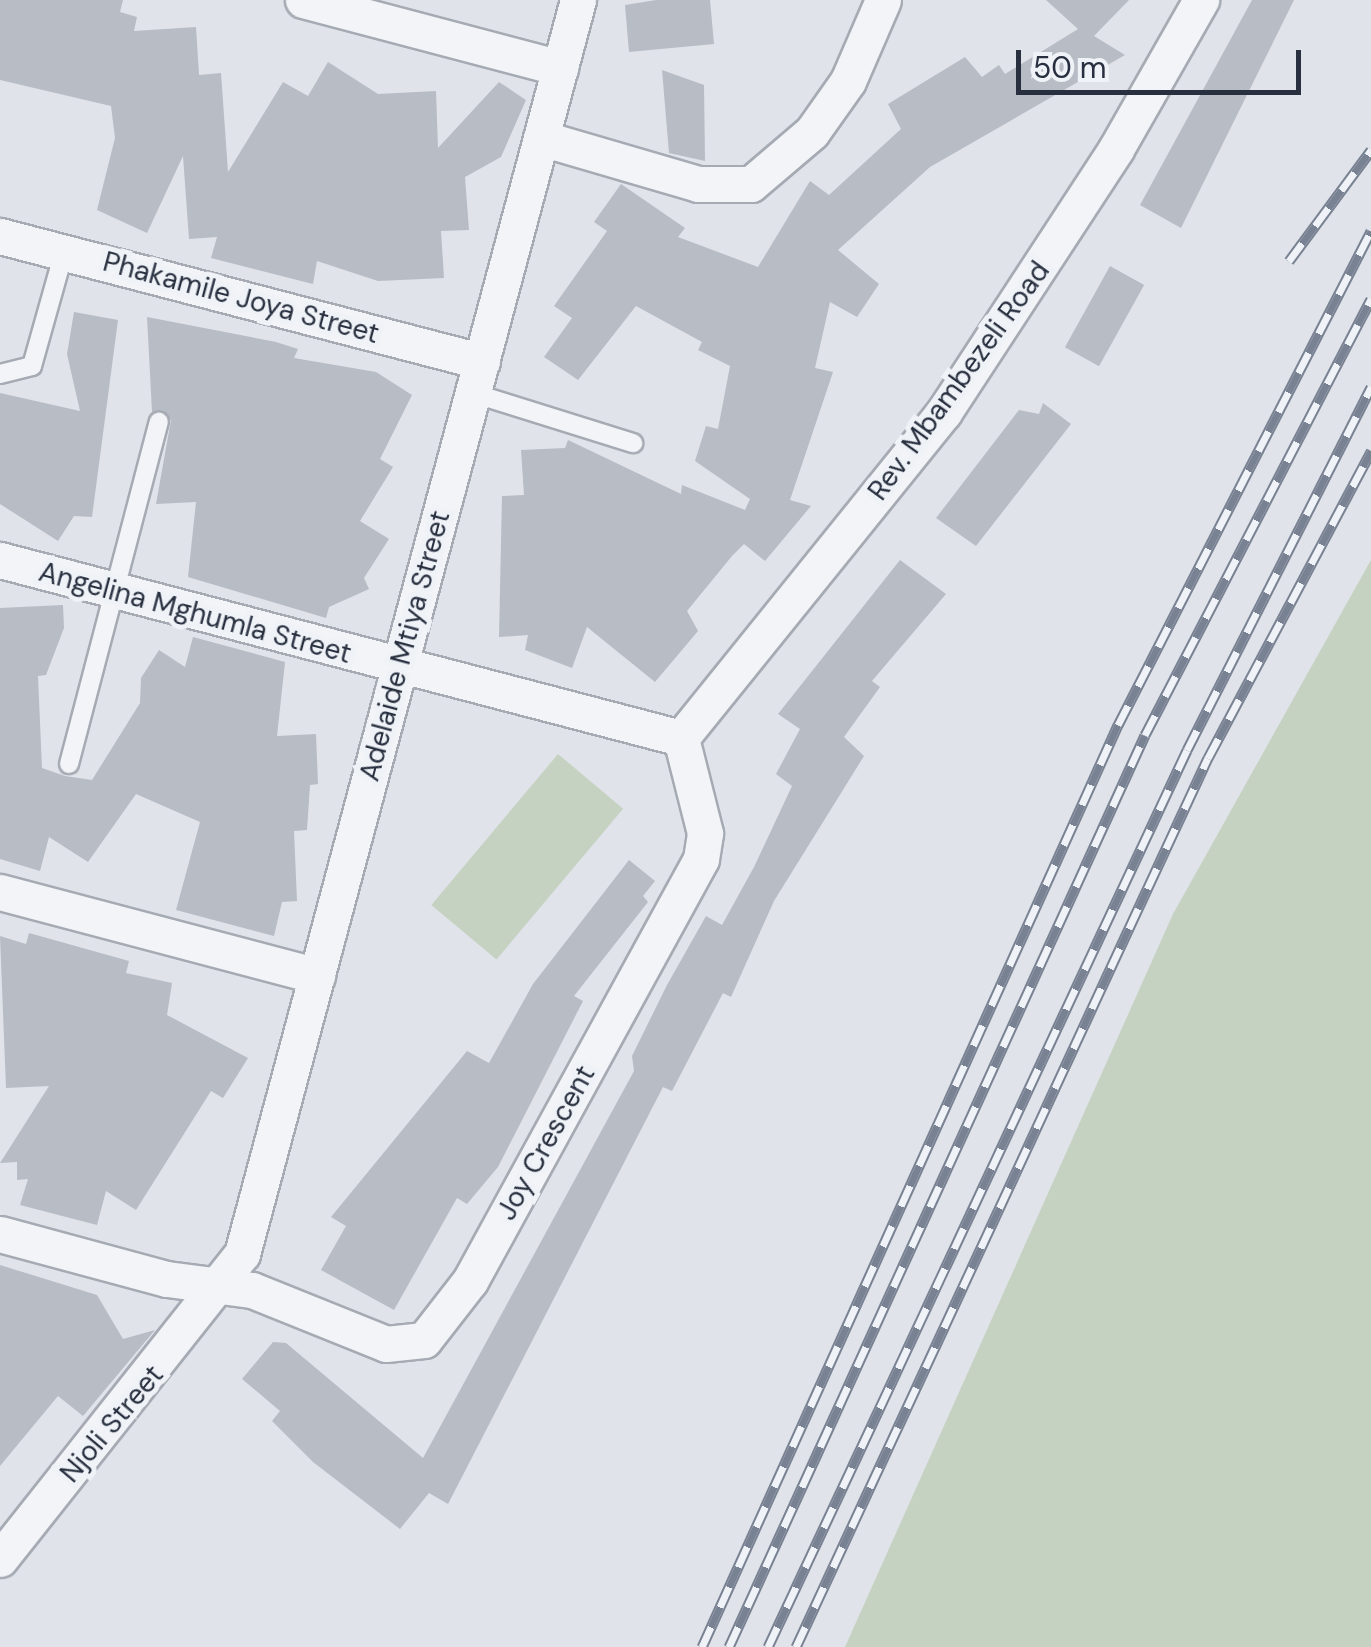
<!DOCTYPE html>
<style>
body{margin:0}
#map{position:relative;width:1371px;height:1647px;overflow:hidden;background:#e0e3e9;font-family:"DM Sans",sans-serif}
div>[style]{position:absolute}
.green>*{inset:0;background:#c5d2c1;transform-origin:0 0}
.building>*{inset:0;background:#b7bcc5;transform-origin:0 0}
.roads{filter:drop-shadow(2px 0 #a5aab3) drop-shadow(-2px 0 #a5aab3) drop-shadow(0 2px #a5aab3) drop-shadow(0 -2px #a5aab3)}
.lane>*{height:18px;margin:-9px;padding:0 9px;transform-origin:9px;border-radius:9px;background:#f2f4f7}
.street>*{height:35px;margin:-17.5px;padding:0 17.5px;transform-origin:17.5px;border-radius:17.5px;background:#f2f4f7}
.rail>*{height:11px;margin-top:-5.5px;transform-origin:0;background:repeating-linear-gradient(90deg,#eff2f6 0 22px,#798292 0 44px);box-sizing:border-box;border-block:2px solid #798292}
span{translate:-50% -50%;white-space:nowrap;text-align:center;line-height:1.15;-webkit-text-stroke:10px #eff2f6;paint-order:stroke}
.street-label{font-size:28px;color:#283040}
.scale{position:absolute;left:1016px;top:50px;width:285px;height:45px;box-sizing:border-box;border:5px solid #283040;border-top:0;padding-left:12px;font-size:30px;line-height:35px;white-space:nowrap;color:#283040;-webkit-text-stroke:8px #eff2f6;paint-order:stroke}
</style>
<div id="map">
<div class="green">
<div style="clip-path:polygon(1371px 560px,1371px 1647px,845px 1647px,1173px 914px)"></div>
<div style="left:558px;top:754px;width:85px;height:197px;rotate:40deg"></div>
</div>
<div class="building">
<div style="clip-path:polygon(0 0,123px 0,120px 12px,137px 17px,134px 31px,196px 27px,199px 75px,221px 73px,228px 172px,283px 82px,308px 96px,328px 62px,378px 94px,436px 91px,438px 148px,499px 82px,526px 100px,501px 157px,465px 177px,469px 230px,441px 231px,444px 278px,378px 281px,317px 261px,313px 284px,211px 258px,217px 237px,189px 239px,183px 156px,147px 233px,97px 210px,115px 138px,111px 106px,0 80px)"></div>
<div style="clip-path:polygon(656px 0,710px 0,714px 44px,629px 52px,625px 5px)"></div>
<div style="clip-path:polygon(1046px 0,1129px 0,1094px 36px,1125px 55px,930px 167px,838px 250px,879px 284px,857px 317px,830px 302px,815px 368px,833px 372px,790px 500px,811px 506px,765px 561px,744px 544px,732px 556px,687px 611px,698px 631px,655px 682px,587px 627px,572px 668px,525px 650px,528px 635px,499px 637px,502px 496px,524px 495px,521px 450px,565px 448px,568px 440px,681px 494px,682px 485px,745px 510px,750px 499px,695px 461px,706px 426px,718px 429px,730px 366px,698px 350px,702px 342px,636px 306px,578px 380px,544px 357px,572px 318px,554px 306px,607px 231px,594px 222px,621px 184px,685px 228px,678px 237px,758px 267px,810px 181px,829px 195px,901px 129px,888px 104px,965px 57px,982px 77px,999px 65px,1005px 74px,1078px 29px)"></div>
<div style="clip-path:polygon(1252px 0,1294px 0,1181px 228px,1140px 205px)"></div>
<div style="clip-path:polygon(662px 70px,704px 85px,705px 161px,669px 153px)"></div>
<div style="left:1110px;top:266px;width:39px;height:93px;rotate:29deg"></div>
<div style="clip-path:polygon(74px 312px,118px 320px,92px 517px,74px 516px,58px 541px,0 504px,0 393px,80px 411px,67px 354px)"></div>
<div style="clip-path:polygon(147px 317px,276px 342px,298px 349px,294px 358px,376px 372px,412px 395px,380px 459px,393px 467px,360px 521px,389px 539px,364px 578px,369px 589px,329px 607px,326px 618px,188px 577px,196px 502px,156px 504px,171px 420px,152px 412px)"></div>
<div style="clip-path:polygon(1043px 403px,1071px 424px,976px 546px,936px 518px,1019px 410px,1039px 414px)"></div>
<div style="clip-path:polygon(900px 560px,946px 594px,872px 681px,880px 687px,844px 737px,864px 756px,774px 901px,731px 997px,723px 993px,672px 1091px,663px 1087px,448px 1504px,429px 1493px,400px 1529px,313px 1462px,272px 1421px,280px 1411px,242px 1379px,273px 1342px,286px 1343px,423px 1458px,634px 1071px,632px 1056px,667px 985px,706px 916px,722px 925px,754px 867px,792px 786px,776px 774px,800px 729px,778px 714px)"></div>
<div style="clip-path:polygon(63px 605px,64px 628px,46px 675px,38px 676px,42px 768px,65px 776px,92px 780px,140px 703px,141px 678px,159px 650px,185px 667px,193px 637px,285px 662px,277px 736px,316px 734px,318px 784px,310px 785px,307px 830px,294px 831px,297px 901px,282px 902px,274px 936px,176px 910px,200px 822px,136px 794px,88px 862px,49px 837px,40px 871px,0 859px,0 608px)"></div>
<div style="clip-path:polygon(629px 860px,655px 881px,643px 896px,648px 902px,574px 996px,583px 1001px,498px 1167px,467px 1204px,457px 1198px,394px 1310px,321px 1270px,346px 1226px,331px 1217px,467px 1051px,489px 1063px,533px 984px)"></div>
<div style="clip-path:polygon(29px 933px,129px 961px,126px 973px,172px 983px,167px 1015px,248px 1058px,223px 1098px,211px 1091px,136px 1210px,106px 1191px,97px 1225px,20px 1205px,28px 1179px,17px 1180px,17px 1162px,0 1163px,49px 1086px,6px 1088px,0 936px,26px 944px)"></div>
<div style="clip-path:polygon(0 1265px,97px 1295px,123px 1339px,155px 1330px,83px 1416px,58px 1396px,0 1466px)"></div>
</div>
<div class="roads">
<div class="lane">
<div style="left:0;top:374px;width:33px;rotate:-14deg"></div>
<div style="left:32px;top:366px;width:118px;rotate:-74.3deg"></div>
<div style="left:473px;top:393px;width:168px;rotate:17.4deg"></div>
<div style="left:69px;top:764px;width:354px;rotate:-75.3deg"></div>
</div>
<div class="street">
<div style="left:303px;top:0;width:266px;rotate:14.8deg"></div>
<div style="left:541px;top:138px;width:164px;rotate:16.3deg"></div>
<div style="left:698px;top:184px;width:53px"></div>
<div style="left:751px;top:184px;width:80px;rotate:-40.4deg"></div>
<div style="left:812px;top:132px;width:62px;rotate:-54.8deg"></div>
<div style="left:848px;top:81px;width:88px;rotate:-66.6deg"></div>
<div style="left:0;top:236px;width:498px;rotate:14.6deg"></div>
<div style="left:0;top:560px;width:704px;rotate:14.65deg"></div>
<div style="left:681px;top:738px;width:419px;rotate:-51.1deg"></div>
<div style="left:944px;top:412px;width:314px;rotate:-56.8deg"></div>
<div style="left:1116px;top:149px;width:172px;rotate:-60.3deg"></div>
<div style="left:0;top:892px;width:328px;rotate:14.8deg"></div>
<div style="left:0;top:1234px;width:173px;rotate:15.1deg"></div>
<div style="left:167px;top:1279px;width:86px;rotate:7.4deg"></div>
<div style="left:252px;top:1290px;width:144px;rotate:21.9deg"></div>
<div style="left:386px;top:1344px;width:38px;rotate:-6deg"></div>
<div style="left:424px;top:1340px;width:75px;rotate:-52.1deg"></div>
<div style="left:470px;top:1281px;width:481px;rotate:-61.3deg"></div>
<div style="left:701px;top:859px;width:26px;rotate:-81deg"></div>
<div style="left:705px;top:833px;width:98px;rotate:-104.2deg"></div>
<div style="left:0;top:1559px;width:389px;rotate:-51.6deg"></div>
<div style="left:242px;top:1254px;width:1298px;rotate:-75deg"></div>
</div>
</div>
<div class="rail">
<div style="left:1289px;top:261px;width:138px;rotate:-53.5deg"></div>
<div style="left:702px;top:1647px;width:1012px;rotate:-65.72deg"></div>
<div style="left:1118px;top:725px;width:555px;rotate:-62.88deg"></div>
<div style="left:729px;top:1647px;width:1002px;rotate:-65.48deg"></div>
<div style="left:1145px;top:735px;width:491px;rotate:-62.6deg"></div>
<div style="left:768px;top:1647px;width:990px;rotate:-64.96deg"></div>
<div style="left:1187px;top:750px;width:407px;rotate:-63.1deg"></div>
<div style="left:796px;top:1647px;width:980px;rotate:-65.14deg"></div>
<div style="left:1208px;top:758px;width:348px;rotate:-62deg"></div>
</div>
<div class="street-label">
<span style="left:241px;top:298px;rotate:15deg">Phakamile Joya Street</span>
<span style="left:959px;top:381px;rotate:-54deg">Rev. Mbambezeli Road</span>
<span style="left:195px;top:613px;rotate:15deg">Angelina Mghumla Street</span>
<span style="left:405px;top:646px;rotate:-75deg">Adelaide Mtiya Street</span>
<span style="left:546px;top:1143px;rotate:-61deg">Joy Crescent</span>
<span style="left:112px;top:1424px;rotate:-50deg">Njoli Street</span>
</div>
<div class="scale">50 m</div>
</div>
